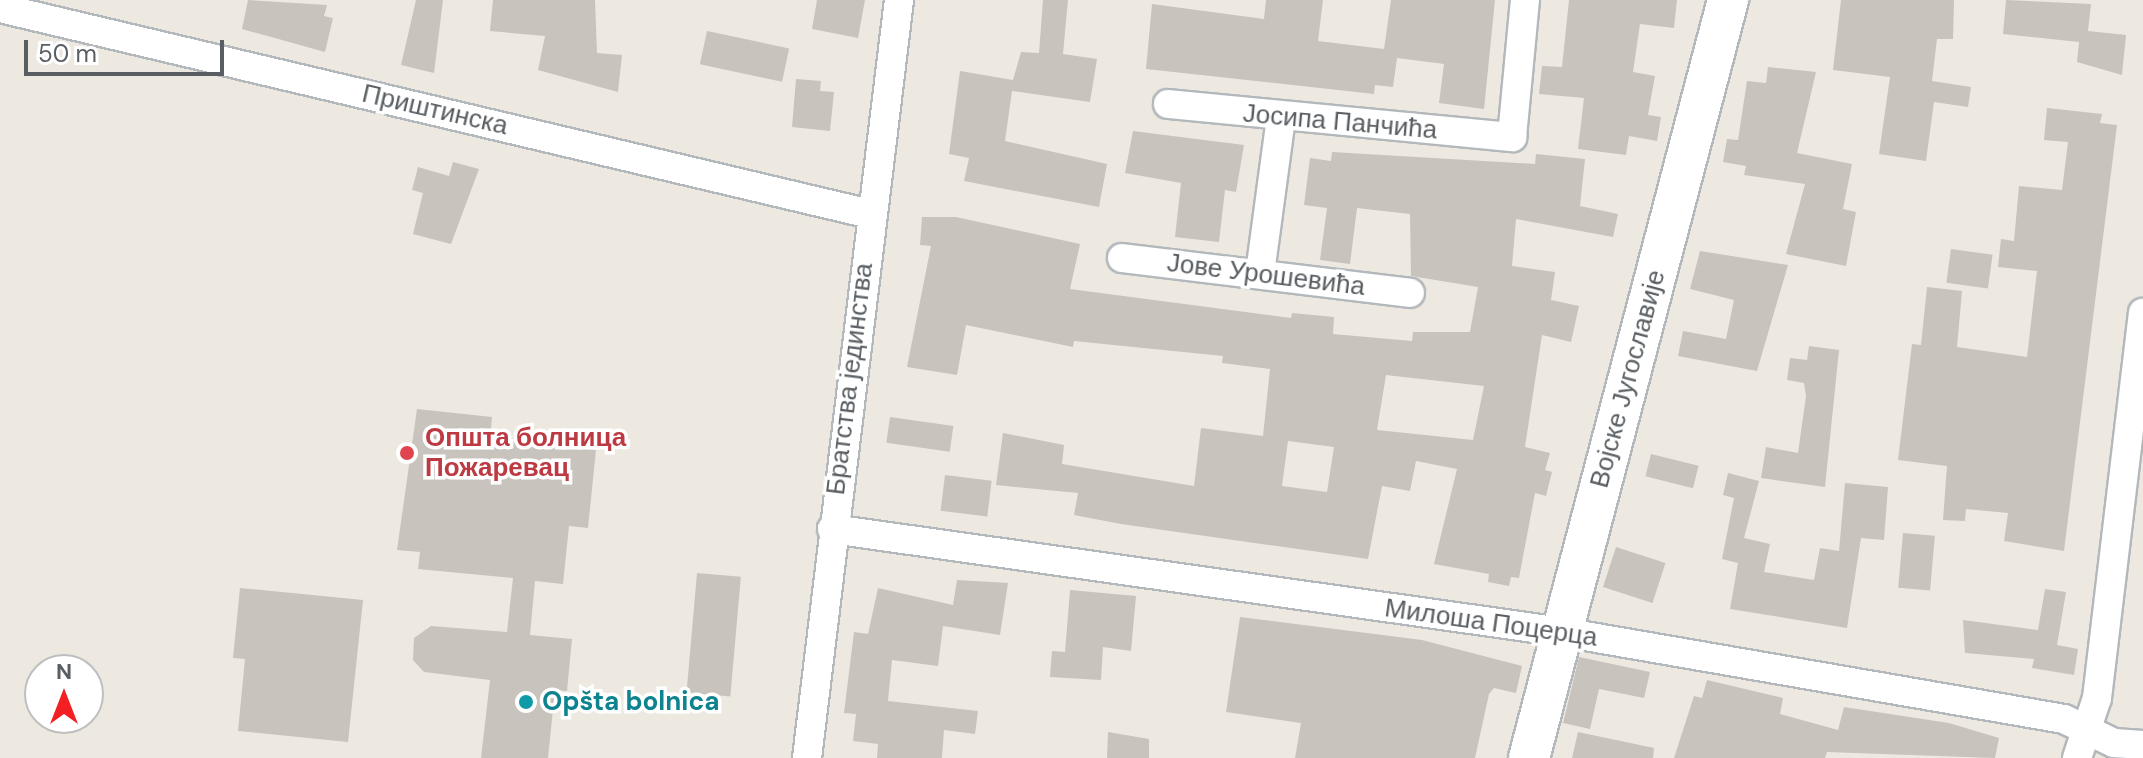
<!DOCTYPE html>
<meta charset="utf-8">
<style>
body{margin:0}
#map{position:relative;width:2143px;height:758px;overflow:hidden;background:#ede9e0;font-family:"DM Sans",sans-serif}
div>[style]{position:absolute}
.building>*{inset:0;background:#c8c3bd;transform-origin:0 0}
.roads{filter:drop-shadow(2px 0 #b3b8bc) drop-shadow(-2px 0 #b3b8bc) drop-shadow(0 2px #b3b8bc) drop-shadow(0 -2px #b3b8bc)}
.street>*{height:28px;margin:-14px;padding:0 14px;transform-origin:14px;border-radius:14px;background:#fff}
.secondary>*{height:40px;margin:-20px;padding:0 20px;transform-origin:20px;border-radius:20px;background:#fff}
.dots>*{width:22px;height:22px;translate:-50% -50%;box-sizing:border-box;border:4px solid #fff;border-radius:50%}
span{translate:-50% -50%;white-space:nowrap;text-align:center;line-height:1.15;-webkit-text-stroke:7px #fff;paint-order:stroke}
.street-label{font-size:26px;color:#595e62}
.health-label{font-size:26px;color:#be3a42;font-weight:700}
.left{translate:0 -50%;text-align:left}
.culture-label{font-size:26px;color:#0d838f;font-weight:700}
.north{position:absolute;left:24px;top:654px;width:80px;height:80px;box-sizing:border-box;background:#fff;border:2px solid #bdbfc0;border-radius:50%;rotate:0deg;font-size:22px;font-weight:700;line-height:32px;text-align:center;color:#595e62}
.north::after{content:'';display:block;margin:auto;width:28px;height:36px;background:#f32023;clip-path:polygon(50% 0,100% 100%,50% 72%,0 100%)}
.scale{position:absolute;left:24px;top:40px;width:200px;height:36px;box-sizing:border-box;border:4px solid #595e62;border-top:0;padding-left:10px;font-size:24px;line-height:28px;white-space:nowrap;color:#595e62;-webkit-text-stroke:6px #fff;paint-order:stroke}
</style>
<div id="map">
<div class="building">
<div style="clip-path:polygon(248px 0,327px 5px,324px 16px,333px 18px,325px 52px,242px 29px)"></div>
<div style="clip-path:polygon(416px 0,443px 0,434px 73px,401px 65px)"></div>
<div style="clip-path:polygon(493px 0,595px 0,597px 53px,622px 55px,618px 92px,538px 70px,545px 36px,490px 31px)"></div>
<div style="clip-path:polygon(817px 0,865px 0,858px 38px,812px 29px)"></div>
<div style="clip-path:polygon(1043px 0,1068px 0,1063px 54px,1097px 59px,1090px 102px,1012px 91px,1005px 141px,1107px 164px,1099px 207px,964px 181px,969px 158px,949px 154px,960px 71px,1013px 80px,1021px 52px,1039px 53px)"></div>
<div style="clip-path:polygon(1266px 0,1323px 0,1318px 41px,1384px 49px,1391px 0,1495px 0,1484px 109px,1439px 103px,1444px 64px,1397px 58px,1393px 87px,1375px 85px,1374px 94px,1146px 69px,1152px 4px,1264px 19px)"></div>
<div style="clip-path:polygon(1569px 0,1677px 0,1674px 28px,1640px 24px,1633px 72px,1655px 76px,1648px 115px,1661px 117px,1657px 141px,1629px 136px,1626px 155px,1578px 149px,1584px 98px,1539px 94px,1542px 66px,1562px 67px)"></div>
<div style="clip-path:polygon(1841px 0,1954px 0,1953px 39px,1937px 39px,1932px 81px,1971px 87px,1968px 107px,1934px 102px,1926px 161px,1879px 154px,1890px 77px,1833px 70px)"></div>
<div style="clip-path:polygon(2006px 0,2091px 4px,2088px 31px,2126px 35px,2122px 75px,2077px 62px,2079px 42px,2003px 34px)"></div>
<div style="left:707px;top:31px;width:84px;height:34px;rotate:12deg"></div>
<div style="clip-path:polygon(1768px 67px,1816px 72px,1797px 153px,1852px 164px,1843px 209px,1856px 212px,1846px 266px,1786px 254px,1805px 184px,1744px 175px,1746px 166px,1723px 162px,1727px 139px,1738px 140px,1747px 81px,1766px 83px)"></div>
<div style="clip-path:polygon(796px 79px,821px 81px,820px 91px,834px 92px,830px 131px,792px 127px)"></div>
<div style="clip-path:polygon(2047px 108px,2102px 114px,2100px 123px,2117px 125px,2064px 551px,2004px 541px,2008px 513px,1966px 509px,1965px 521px,1943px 520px,1947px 466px,1898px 460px,1912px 344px,1921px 345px,1927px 287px,1962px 291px,1957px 347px,2027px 357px,2037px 271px,1998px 267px,2001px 239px,2014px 241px,2019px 186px,2062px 190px,2068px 142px,2044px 140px)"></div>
<div style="clip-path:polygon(1133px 131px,1244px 145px,1236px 192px,1225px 190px,1219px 242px,1175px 237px,1181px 183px,1125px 173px)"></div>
<div style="clip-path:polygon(evenodd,1332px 152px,1535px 164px,1536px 154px,1585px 159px,1580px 206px,1618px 214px,1613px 237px,1516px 219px,1512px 266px,1555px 272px,1551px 300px,1579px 306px,1571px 342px,1542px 335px,1525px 447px,1550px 453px,1545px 470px,1552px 472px,1546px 496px,1535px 493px,1519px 578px,1511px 577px,1509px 586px,1488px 582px,1489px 574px,1434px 564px,1457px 469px,1416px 461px,1410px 491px,1382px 486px,1368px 559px,1121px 524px,1074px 515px,1078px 493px,996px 485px,1003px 433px,1064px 445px,1062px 464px,1194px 486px,1201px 428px,1263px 436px,1270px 369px,1222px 363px,1223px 356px,1074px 341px,1073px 347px,966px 325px,957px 375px,907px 367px,931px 246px,920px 245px,922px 217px,956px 217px,1080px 244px,1070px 289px,1291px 318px,1292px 313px,1334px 317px,1333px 334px,1412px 341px,1413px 332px,1470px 332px,1478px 287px,1411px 276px,1410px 214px,1357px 208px,1350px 264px,1320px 260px,1327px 208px,1304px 205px,1310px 158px,1331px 161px,1332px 152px,1386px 375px,1484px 386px,1473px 440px,1377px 430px,1386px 375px,1332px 152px,1288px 441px,1334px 447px,1327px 492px,1282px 486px,1288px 441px)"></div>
<div style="clip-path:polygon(453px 162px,479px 169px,451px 244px,413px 234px,423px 193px,412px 190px,418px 167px,449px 176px)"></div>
<div style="left:1951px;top:249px;width:42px;height:34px;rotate:8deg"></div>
<div style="clip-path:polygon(1700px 251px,1788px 265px,1757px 371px,1678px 356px,1683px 331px,1726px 339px,1734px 300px,1690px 289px)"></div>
<div style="clip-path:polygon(1809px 346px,1839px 350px,1825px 487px,1761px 478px,1766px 447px,1798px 453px,1806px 396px,1804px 383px,1787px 380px,1790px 358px,1807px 360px)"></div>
<div style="clip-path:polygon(417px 409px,492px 417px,490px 439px,596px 450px,588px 528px,569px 526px,563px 584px,535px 581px,530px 635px,572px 639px,567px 691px,555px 690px,548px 758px,481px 758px,490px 680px,424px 672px,413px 660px,414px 638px,431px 626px,507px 632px,513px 578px,418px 569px,420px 552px,397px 550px)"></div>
<div style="left:890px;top:417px;width:64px;height:26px;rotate:8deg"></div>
<div style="left:1651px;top:454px;width:49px;height:23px;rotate:14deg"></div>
<div style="clip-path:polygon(1728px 473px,1759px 481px,1744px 538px,1770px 544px,1764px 572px,1814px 580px,1820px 548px,1839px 551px,1845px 483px,1888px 487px,1884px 540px,1861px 538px,1847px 628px,1730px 609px,1738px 563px,1722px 559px,1734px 498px,1723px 495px)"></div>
<div style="left:945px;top:475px;width:47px;height:36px;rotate:7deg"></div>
<div style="left:1903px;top:533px;width:32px;height:55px;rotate:5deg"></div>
<div style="left:1616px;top:547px;width:52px;height:42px;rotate:18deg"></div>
<div style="left:697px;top:573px;width:44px;height:120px;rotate:5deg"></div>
<div style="clip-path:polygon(957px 580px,1008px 583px,1000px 635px,943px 626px,938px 666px,892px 660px,888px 701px,978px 711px,975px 734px,944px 730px,942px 758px,877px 758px,878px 744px,853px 741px,856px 714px,844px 713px,854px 632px,868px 634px,878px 588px,953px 605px)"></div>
<div style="clip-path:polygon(240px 588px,363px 600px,348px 742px,238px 731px,245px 659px,233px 658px)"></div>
<div style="clip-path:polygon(2045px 589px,2066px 592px,2057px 645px,2078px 649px,2074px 675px,2032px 668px,2034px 659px,1965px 653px,1963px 620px,2038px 630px)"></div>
<div style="clip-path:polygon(1070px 590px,1136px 596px,1131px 651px,1103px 647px,1101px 680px,1050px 677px,1052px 651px,1065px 652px)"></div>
<div style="clip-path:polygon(1240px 617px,1422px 640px,1522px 666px,1516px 693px,1494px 688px,1489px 694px,1475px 758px,1295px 758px,1301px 723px,1226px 712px)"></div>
<div style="clip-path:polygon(1579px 657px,1650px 672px,1644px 698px,1599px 689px,1590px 729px,1563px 723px)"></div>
<div style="clip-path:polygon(1707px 680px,1783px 698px,1780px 714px,1838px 730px,1844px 707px,1949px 723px,1999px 738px,1995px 758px,1827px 752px,1825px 758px,1674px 758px,1694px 696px,1702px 698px)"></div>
<div style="clip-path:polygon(1108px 732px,1149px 739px,1149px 758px,1107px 758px)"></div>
<div style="clip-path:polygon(1578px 732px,1654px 748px,1653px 758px,1572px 758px)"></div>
</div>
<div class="roads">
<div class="street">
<div style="left:0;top:8px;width:894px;rotate:13.32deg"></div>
<div style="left:1168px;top:104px;width:346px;rotate:5.5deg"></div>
<div style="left:1512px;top:137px;width:138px;rotate:-84.6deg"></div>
<div style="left:1122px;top:258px;width:290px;rotate:6.9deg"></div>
<div style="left:1260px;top:273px;width:157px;rotate:-82.3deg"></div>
<div style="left:832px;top:529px;width:737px;rotate:8.03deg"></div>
<div style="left:1562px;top:632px;width:509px;rotate:9.83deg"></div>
<div style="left:2064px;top:719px;width:55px;rotate:25.6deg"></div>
<div style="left:2114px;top:743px;width:29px;rotate:4deg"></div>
<div style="left:807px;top:758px;width:764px;rotate:-83.08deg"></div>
<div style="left:2077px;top:758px;width:63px;rotate:-71.6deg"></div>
<div style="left:2097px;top:698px;width:388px;rotate:-83.2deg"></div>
</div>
<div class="secondary">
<div style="left:1529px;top:758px;width:784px;rotate:-75.29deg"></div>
</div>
</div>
<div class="dots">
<div style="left:407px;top:453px;background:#e0444e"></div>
<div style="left:526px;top:702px;background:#0f9aa8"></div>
</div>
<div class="street-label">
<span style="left:435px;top:110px;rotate:13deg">Приштинска</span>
<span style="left:1340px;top:122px;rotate:5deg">Јосипа Панчића</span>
<span style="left:1266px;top:275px;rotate:7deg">Јове Урошевића</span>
<span style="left:850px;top:379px;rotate:-83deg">Братства јединства</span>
<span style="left:1628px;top:379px;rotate:-75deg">Војске Југославије</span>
<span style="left:1491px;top:623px;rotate:8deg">Милоша Поцерца</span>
</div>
<div class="health-label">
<span class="left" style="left:425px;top:453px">Општа болница<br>Пожаревац</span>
</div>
<div class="culture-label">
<span class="left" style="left:542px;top:702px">Opšta bolnica</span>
</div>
<div class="north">N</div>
<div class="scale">50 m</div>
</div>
